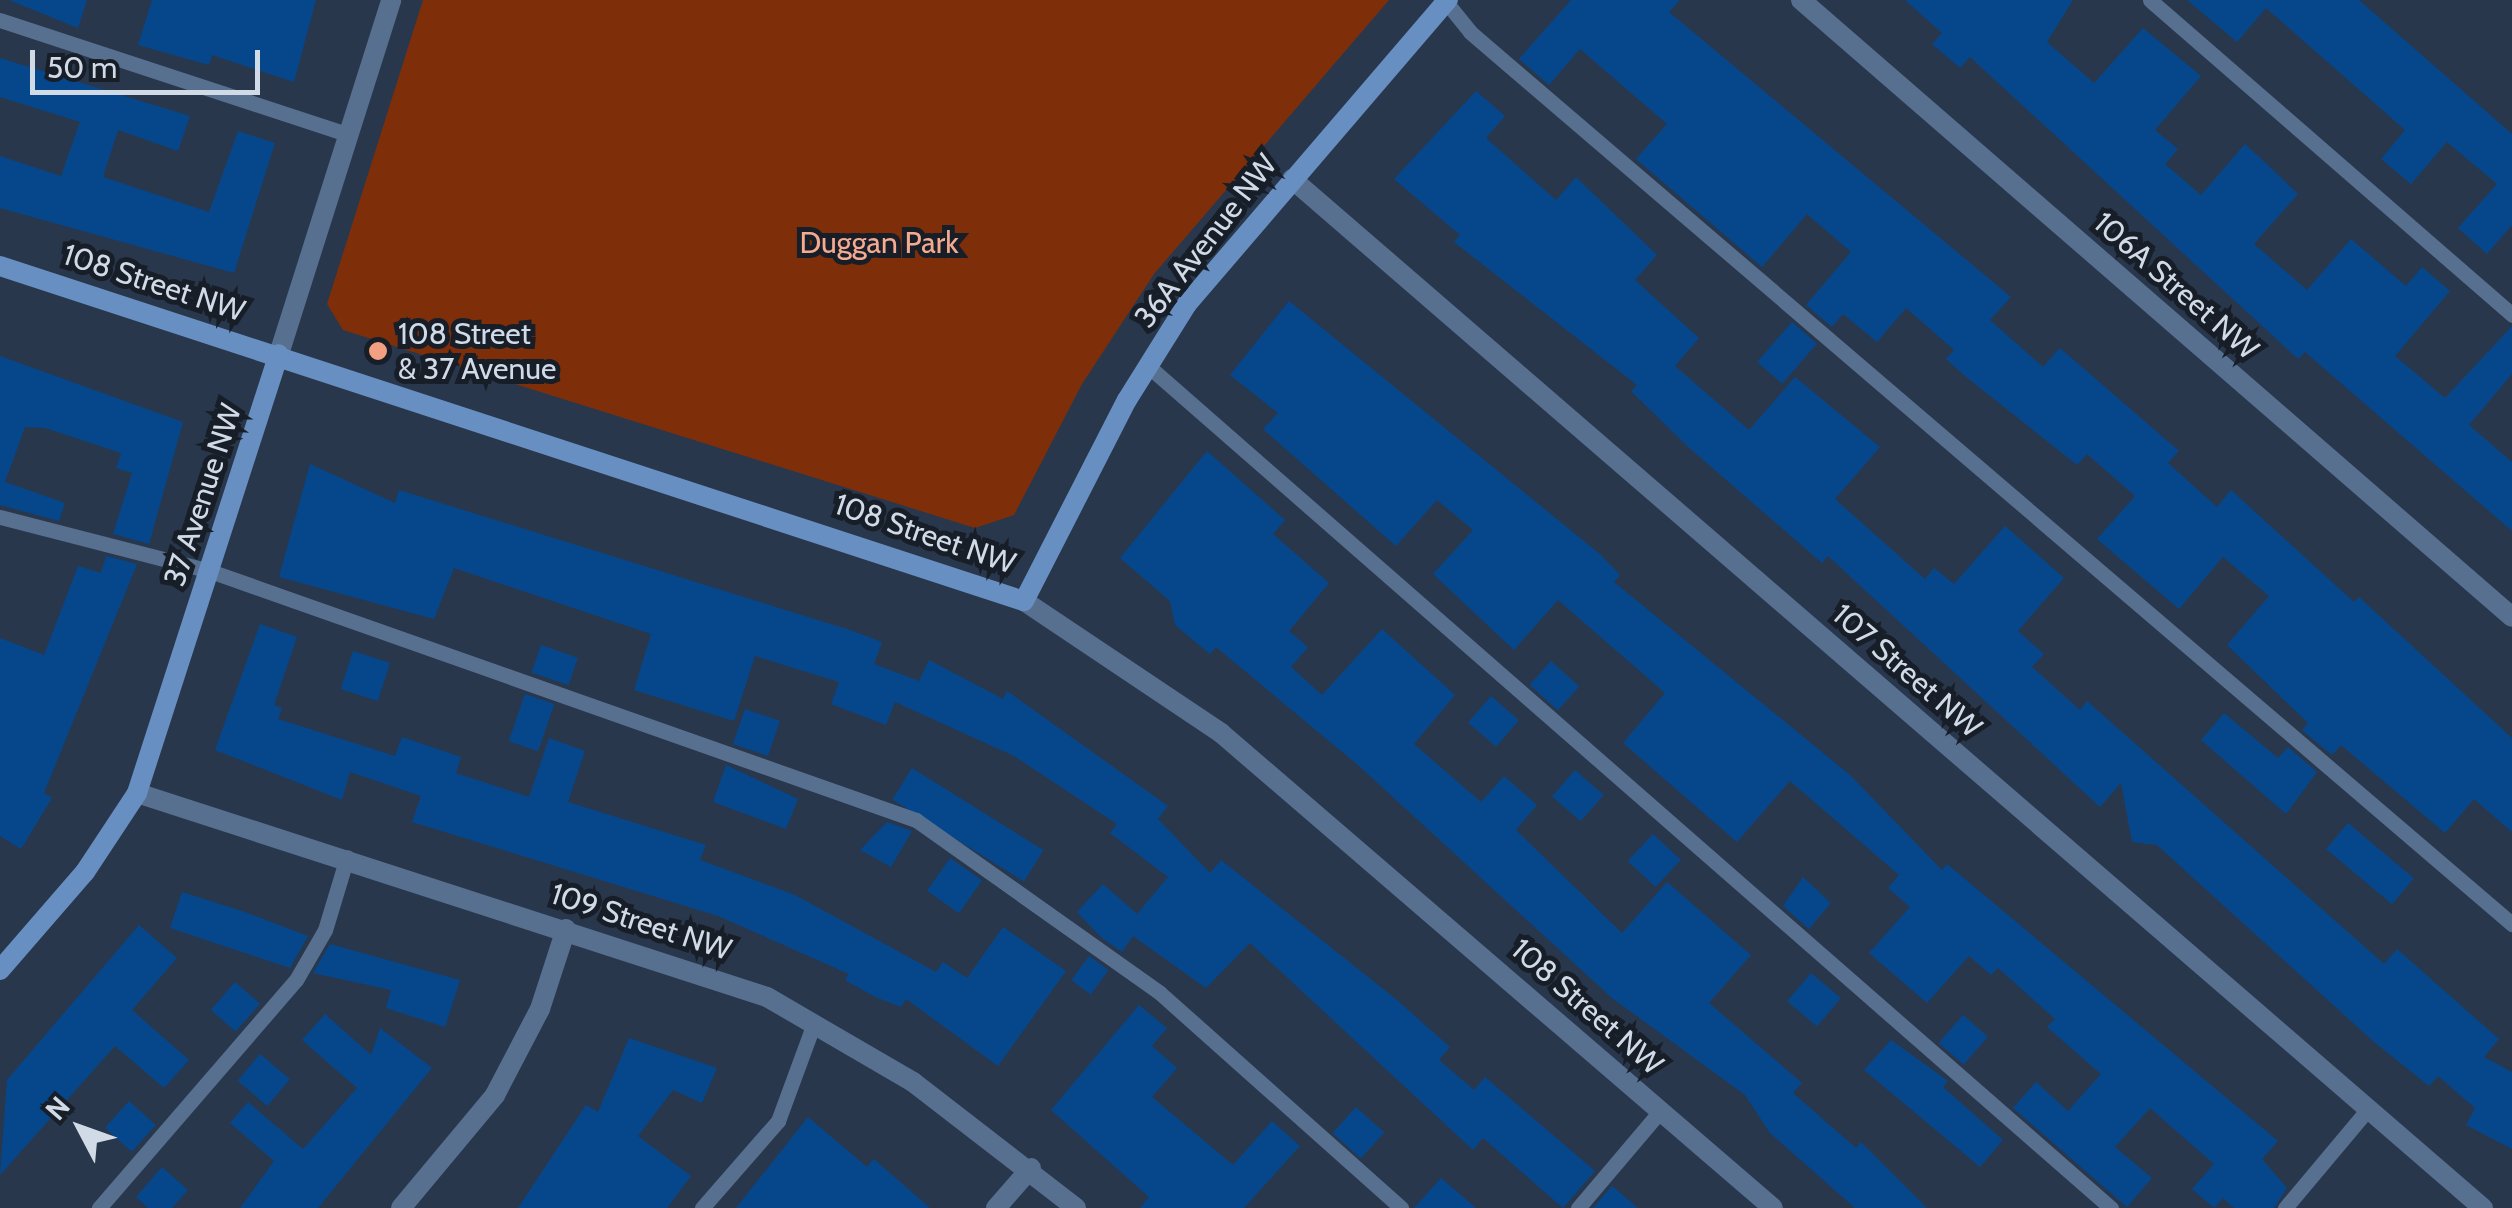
<!DOCTYPE html>
<style>
body{margin:0}
#map{position:relative;width:2512px;height:1208px;overflow:hidden;background:#28374c;font-family:Cabin,sans-serif}
div>[style]{position:absolute}
.green>*{inset:0;background:#7e2f0a}
.building>*{inset:0;background:#06478b;transform-origin:0 0}
.lane>*{height:15px;margin:-7.5px;padding:0 7.5px;transform-origin:7.5px;border-radius:7.5px;background:#57708f}
.street>*{height:20px;margin:-10px;padding:0 10px;transform-origin:10px;border-radius:10px;background:#57708f}
.secondary>*{height:20px;margin:-10px;padding:0 10px;transform-origin:10px;border-radius:10px;background:#688fc1}
.dots>*{width:28px;height:28px;translate:-50% -50%;box-sizing:border-box;border:5px solid #171e28;border-radius:50%}
span{translate:-50% -50%;white-space:nowrap;text-align:center;line-height:1.15;-webkit-text-stroke:10px #171e28;paint-order:stroke}
.street-label{font-size:30px;color:#d1dbe8}
.park-label{font-size:30px;color:#f5ab90}
.poi-label{font-size:30px;color:#d1dbe8}
.left{translate:0 -50%;text-align:left}
.north{position:absolute;left:30px;top:1078px;width:100px;height:100px;-webkit-text-stroke:8px #171e28;paint-order:stroke;rotate:311deg;font-size:28px;font-weight:700;line-height:40px;text-align:center;color:#d1dbe8}
.north::after{content:'';display:block;margin:auto;width:35px;height:45px;background:#d1dbe8;clip-path:polygon(50% 0,100% 100%,50% 72%,0 100%)}
.scale{position:absolute;left:30px;top:50px;width:230px;height:45px;box-sizing:border-box;border:5px solid #d1dbe8;border-top:0;padding-left:12px;font-size:30px;line-height:35px;white-space:nowrap;color:#d1dbe8;-webkit-text-stroke:8px #171e28;paint-order:stroke}
</style>
<div id="map">
<div class="green">
<div style="clip-path:polygon(423px 0,1389px 0,1154px 274px,1082px 384px,1014px 515px,975px 528px,343px 330px,327px 304px)"></div>
</div>
<div class="building">
<div style="clip-path:polygon(9px 0,87px 0,78px 28px)"></div>
<div style="clip-path:polygon(152px 0,316px 0,294px 82px,212px 55px,209px 65px,138px 45px)"></div>
<div style="clip-path:polygon(1571px 0,1680px 0,1669px 12px,2011px 297px,1990px 320px,2043px 367px,2060px 348px,2179px 451px,2168px 463px,2217px 507px,2231px 490px,2354px 602px,2359px 597px,2512px 738px,2512px 832px,2474px 799px,2445px 833px,2341px 745px,2332px 755px,2302px 730px,2308px 723px,2227px 645px,2269px 596px,2223px 557px,2179px 609px,2097px 539px,2135px 496px,2087px 454px,2077px 465px,1965px 376px,1946px 359px,1954px 350px,1906px 308px,1877px 342px,1843px 314px,1832px 327px,1806px 305px,1851px 252px,1807px 214px,1762px 267px,1636px 159px,1667px 124px,1580px 49px,1549px 85px,1519px 59px)"></div>
<div style="clip-path:polygon(1905px 0,2073px 0,2047px 42px,2094px 83px,2143px 28px,2201px 76px,2155px 130px,2178px 149px,2165px 164px,2201px 195px,2245px 144px,2269px 166px,2298px 194px,2254px 244px,2307px 290px,2351px 239px,2406px 286px,2422px 267px,2450px 291px,2395px 356px,2445px 398px,2512px 326px,2512px 374px,2469px 425px,2512px 462px,2512px 531px,2305px 352px,2298px 359px,1970px 57px,1960px 68px,1932px 44px,1942px 33px)"></div>
<div style="clip-path:polygon(2187px 0,2359px 0,2512px 134px,2512px 225px,2487px 254px,2458px 228px,2497px 184px,2447px 142px,2411px 184px,2381px 159px,2405px 130px,2266px 8px,2237px 42px)"></div>
<div style="clip-path:polygon(0 58px,190px 116px,178px 151px,118px 130px,103px 177px,209px 212px,238px 131px,275px 143px,234px 273px,0 208px,0 156px,61px 176px,80px 122px,0 97px)"></div>
<div style="clip-path:polygon(1476px 91px,1505px 116px,1486px 138px,1556px 200px,1576px 177px,1657px 255px,1635px 280px,1699px 338px,1675px 366px,1749px 430px,1795px 377px,1880px 447px,1835px 499px,1925px 579px,1934px 568px,1954px 584px,2005px 526px,2064px 578px,2018px 631px,2044px 654px,2032px 667px,2080px 710px,2087px 701px,2384px 964px,2397px 949px,2499px 1039px,2484px 1057px,2512px 1072px,2512px 1149px,2466px 1125px,2475px 1108px,2438px 1076px,2429px 1086px,2374px 1042px,2157px 845px,2132px 842px,2121px 783px,2100px 807px,1828px 556px,1822px 563px,1687px 446px,1631px 391px,1637px 385px,1454px 242px,1460px 235px,1394px 179px)"></div>
<div style="clip-path:polygon(1289px 301px,1601px 555px,1620px 575px,1614px 582px,1850px 775px,1942px 870px,1947px 864px,2278px 1141px,2262px 1159px,2287px 1188px,2274px 1208px,2234px 1208px,2223px 1198px,2214px 1208px,2192px 1189px,2214px 1164px,2150px 1108px,2115px 1147px,2152px 1178px,2127px 1207px,2013px 1108px,2036px 1082px,2068px 1111px,2101px 1074px,2047px 1027px,2055px 1019px,1998px 968px,1991px 975px,1969px 956px,1927px 1003px,1869px 953px,1910px 907px,1888px 888px,1899px 875px,1790px 781px,1737px 842px,1623px 743px,1665px 693px,1641px 672px,1558px 600px,1514px 650px,1433px 574px,1473px 530px,1437px 500px,1396px 546px,1263px 429px,1278px 413px,1230px 375px)"></div>
<div style="left:1792px;top:322px;width:33px;height:53px;rotate:41deg"></div>
<div style="clip-path:polygon(0 356px,183px 422px,149px 544px,113px 534px,132px 473px,116px 468px,121px 453px,45px 428px,25px 427px,5px 482px,65px 503px,59px 521px,0 505px)"></div>
<div style="clip-path:polygon(1207px 451px,1285px 520px,1273px 534px,1329px 583px,1289px 631px,1308px 647px,1291px 667px,1322px 695px,1382px 629px,1455px 695px,1414px 744px,1481px 802px,1504px 776px,1537px 805px,1516px 830px,1622px 933px,1667px 882px,1751px 955px,1709px 1003px,1802px 1083px,1793px 1093px,1856px 1148px,1861px 1142px,1927px 1208px,1855px 1208px,1770px 1133px,1745px 1095px,1612px 998px,1359px 766px,1216px 647px,1210px 654px,1175px 625px,1170px 601px,1120px 558px)"></div>
<div style="clip-path:polygon(310px 464px,395px 503px,399px 490px,850px 630px,882px 642px,874px 664px,919px 681px,929px 660px,1003px 699px,1007px 691px,1168px 806px,1158px 819px,1210px 873px,1221px 860px,1397px 1000px,1450px 1047px,1439px 1060px,1474px 1090px,1485px 1077px,1595px 1171px,1563px 1208px,1483px 1138px,1473px 1150px,1250px 943px,1206px 988px,1133px 936px,1122px 952px,1102px 938px,1077px 912px,1103px 884px,1137px 914px,1168px 877px,1110px 833px,1117px 824px,1014px 756px,895px 702px,886px 725px,831px 704px,839px 682px,755px 656px,734px 721px,634px 690px,651px 634px,454px 568px,434px 619px,279px 577px)"></div>
<div style="clip-path:polygon(106px 556px,137px 564px,44px 793px,52px 798px,21px 849px,0 836px,0 638px,44px 655px,78px 566px,101px 573px)"></div>
<div style="clip-path:polygon(260px 624px,297px 637px,274px 705px,282px 708px,278px 719px,395px 756px,402px 737px,461px 757px,456px 773px,529px 797px,549px 738px,585px 751px,568px 802px,706px 845px,700px 860px,795px 895px,936px 972px,943px 962px,967px 978px,1003px 927px,1066px 971px,998px 1066px,906px 999px,901px 1007px,875px 997px,845px 980px,849px 974px,718px 916px,412px 822px,421px 796px,350px 772px,342px 800px,215px 750px)"></div>
<div style="left:541px;top:645px;width:39px;height:29px;rotate:19deg"></div>
<div style="left:353px;top:651px;width:39px;height:40px;rotate:18deg"></div>
<div style="left:1551px;top:661px;width:38px;height:32px;rotate:42deg"></div>
<div style="left:525px;top:694px;width:31px;height:50px;rotate:19deg"></div>
<div style="left:1491px;top:696px;width:37px;height:35px;rotate:41deg"></div>
<div style="left:745px;top:709px;width:37px;height:37px;rotate:19deg"></div>
<div style="clip-path:polygon(2224px 713px,2278px 758px,2288px 747px,2317px 772px,2286px 814px,2201px 740px)"></div>
<div style="clip-path:polygon(726px 765px,798px 799px,786px 829px,713px 802px)"></div>
<div style="left:912px;top:768px;width:155px;height:37px;rotate:32deg"></div>
<div style="left:1575px;top:770px;width:38px;height:35px;rotate:41deg"></div>
<div style="clip-path:polygon(887px 822px,912px 831px,891px 867px,860px 850px)"></div>
<div style="left:2348px;top:823px;width:86px;height:34px;rotate:40deg"></div>
<div style="left:1653px;top:834px;width:38px;height:37px;rotate:43deg"></div>
<div style="left:950px;top:858px;width:39px;height:40px;rotate:35deg"></div>
<div style="clip-path:polygon(1803px 877px,1831px 903px,1809px 929px,1783px 906px)"></div>
<div style="clip-path:polygon(182px 892px,242px 911px,308px 936px,290px 968px,170px 928px)"></div>
<div style="clip-path:polygon(139px 925px,177px 958px,132px 1010px,189px 1060px,164px 1088px,115px 1046px,0 1175px,7px 1080px)"></div>
<div style="clip-path:polygon(330px 944px,460px 980px,445px 1027px,386px 1008px,391px 990px,313px 973px)"></div>
<div style="left:1089px;top:956px;width:24px;height:30px;rotate:36deg"></div>
<div style="left:1811px;top:973px;width:39px;height:37px;rotate:40deg"></div>
<div style="left:235px;top:982px;width:33px;height:37px;rotate:41deg"></div>
<div style="clip-path:polygon(1139px 1005px,1167px 1028px,1152px 1046px,1177px 1068px,1152px 1097px,1233px 1165px,1272px 1121px,1300px 1146px,1244px 1208px,1140px 1208px,1149px 1197px,1051px 1110px)"></div>
<div style="clip-path:polygon(325px 1014px,371px 1055px,380px 1028px,432px 1068px,318px 1208px,240px 1208px,274px 1161px,230px 1123px,248px 1102px,303px 1149px,357px 1088px,302px 1040px)"></div>
<div style="left:1963px;top:1015px;width:33px;height:37px;rotate:41deg"></div>
<div style="clip-path:polygon(629px 1038px,717px 1068px,702px 1103px,673px 1090px,638px 1136px,691px 1176px,667px 1208px,518px 1208px,586px 1105px,598px 1112px)"></div>
<div style="clip-path:polygon(1891px 1040px,1948px 1081px,1943px 1087px,2003px 1140px,1980px 1167px,1864px 1070px)"></div>
<div style="left:260px;top:1054px;width:39px;height:35px;rotate:40deg"></div>
<div style="left:129px;top:1101px;width:36px;height:36px;rotate:42deg"></div>
<div style="left:1356px;top:1107px;width:38px;height:35px;rotate:42deg"></div>
<div style="clip-path:polygon(808px 1117px,867px 1167px,874px 1159px,930px 1208px,736px 1208px)"></div>
<div style="clip-path:polygon(162px 1167px,188px 1190px,172px 1208px,148px 1208px,136px 1197px)"></div>
<div style="clip-path:polygon(1441px 1178px,1476px 1208px,1414px 1208px)"></div>
<div style="clip-path:polygon(1612px 1186px,1638px 1208px,1593px 1208px)"></div>
</div>
<div class="lane">
<div style="left:2150px;top:0;width:480px;rotate:41deg"></div>
<div style="left:1446px;top:2px;width:38px;rotate:51deg"></div>
<div style="left:1470px;top:32px;width:1372px;rotate:40.57deg"></div>
<div style="left:0;top:20px;width:367px;rotate:18.2deg"></div>
<div style="left:1147px;top:365px;width:1281px;rotate:41.17deg"></div>
<div style="left:0;top:517px;width:217px;rotate:14.4deg"></div>
<div style="left:210px;top:571px;width:749px;rotate:19.43deg"></div>
<div style="left:916px;top:820px;width:299px;rotate:35.3deg"></div>
<div style="left:1160px;top:993px;width:323px;rotate:41.7deg"></div>
<div style="left:99px;top:1208px;width:301px;rotate:-49.2deg"></div>
<div style="left:296px;top:980px;width:58px;rotate:-59.9deg"></div>
<div style="left:325px;top:930px;width:76px;rotate:-73.2deg"></div>
<div style="left:702px;top:1208px;width:116px;rotate:-48.9deg"></div>
<div style="left:778px;top:1121px;width:104px;rotate:-69.8deg"></div>
<div style="left:1578px;top:1208px;width:128px;rotate:-49.7deg"></div>
<div style="left:2285px;top:1208px;width:129px;rotate:-50deg"></div>
</div>
<div class="street">
<div style="left:1801px;top:0;width:941px;rotate:40.95deg"></div>
<div style="left:1292px;top:179px;width:1574px;rotate:40.83deg"></div>
<div style="left:279px;top:354px;width:371px;rotate:-72.4deg"></div>
<div style="left:1024px;top:601px;width:237px;rotate:33.8deg"></div>
<div style="left:1221px;top:733px;width:728px;rotate:40.71deg"></div>
<div style="left:137px;top:793px;width:662px;rotate:17.94deg"></div>
<div style="left:767px;top:997px;width:169px;rotate:30.2deg"></div>
<div style="left:913px;top:1082px;width:206px;rotate:37.7deg"></div>
<div style="left:401px;top:1208px;width:147px;rotate:-50.2deg"></div>
<div style="left:495px;top:1095px;width:97px;rotate:-62.4deg"></div>
<div style="left:540px;top:1009px;width:84px;rotate:-72deg"></div>
<div style="left:996px;top:1208px;width:53px;rotate:-48.8deg"></div>
</div>
<div class="secondary">
<div style="left:0;top:266px;width:1077px;rotate:18.12deg"></div>
<div style="left:1024px;top:601px;width:226px;rotate:-62.9deg"></div>
<div style="left:1127px;top:400px;width:113px;rotate:-58deg"></div>
<div style="left:1187px;top:304px;width:401px;rotate:-49.4deg"></div>
<div style="left:0;top:970px;width:130px;rotate:-49.1deg"></div>
<div style="left:85px;top:872px;width:95px;rotate:-56.6deg"></div>
<div style="left:137px;top:793px;width:461px;rotate:-72.1deg"></div>
</div>
<div class="dots">
<div style="left:378px;top:351px;background:#f2a081"></div>
</div>
<div class="street-label">
<span style="left:1206px;top:241px;rotate:-52deg">36A Avenue NW</span>
<span style="left:154px;top:283px;rotate:18deg">108 Street NW</span>
<span style="left:2176px;top:286px;rotate:41deg">106A Street NW</span>
<span style="left:203px;top:495px;rotate:-72deg">37 Avenue NW</span>
<span style="left:925px;top:534px;rotate:19deg">108 Street NW</span>
<span style="left:1907px;top:671px;rotate:41deg">107 Street NW</span>
<span style="left:641px;top:922px;rotate:18deg">109 Street NW</span>
<span style="left:1587px;top:1007px;rotate:41deg">108 Street NW</span>
</div>
<div class="park-label">
<span style="left:879px;top:243px">Duggan Park</span>
</div>
<div class="poi-label">
<span class="left" style="left:398px;top:351px">108 Street<br>&amp; 37 Avenue</span>
</div>
<div class="north">N</div>
<div class="scale">50 m</div>
</div>
